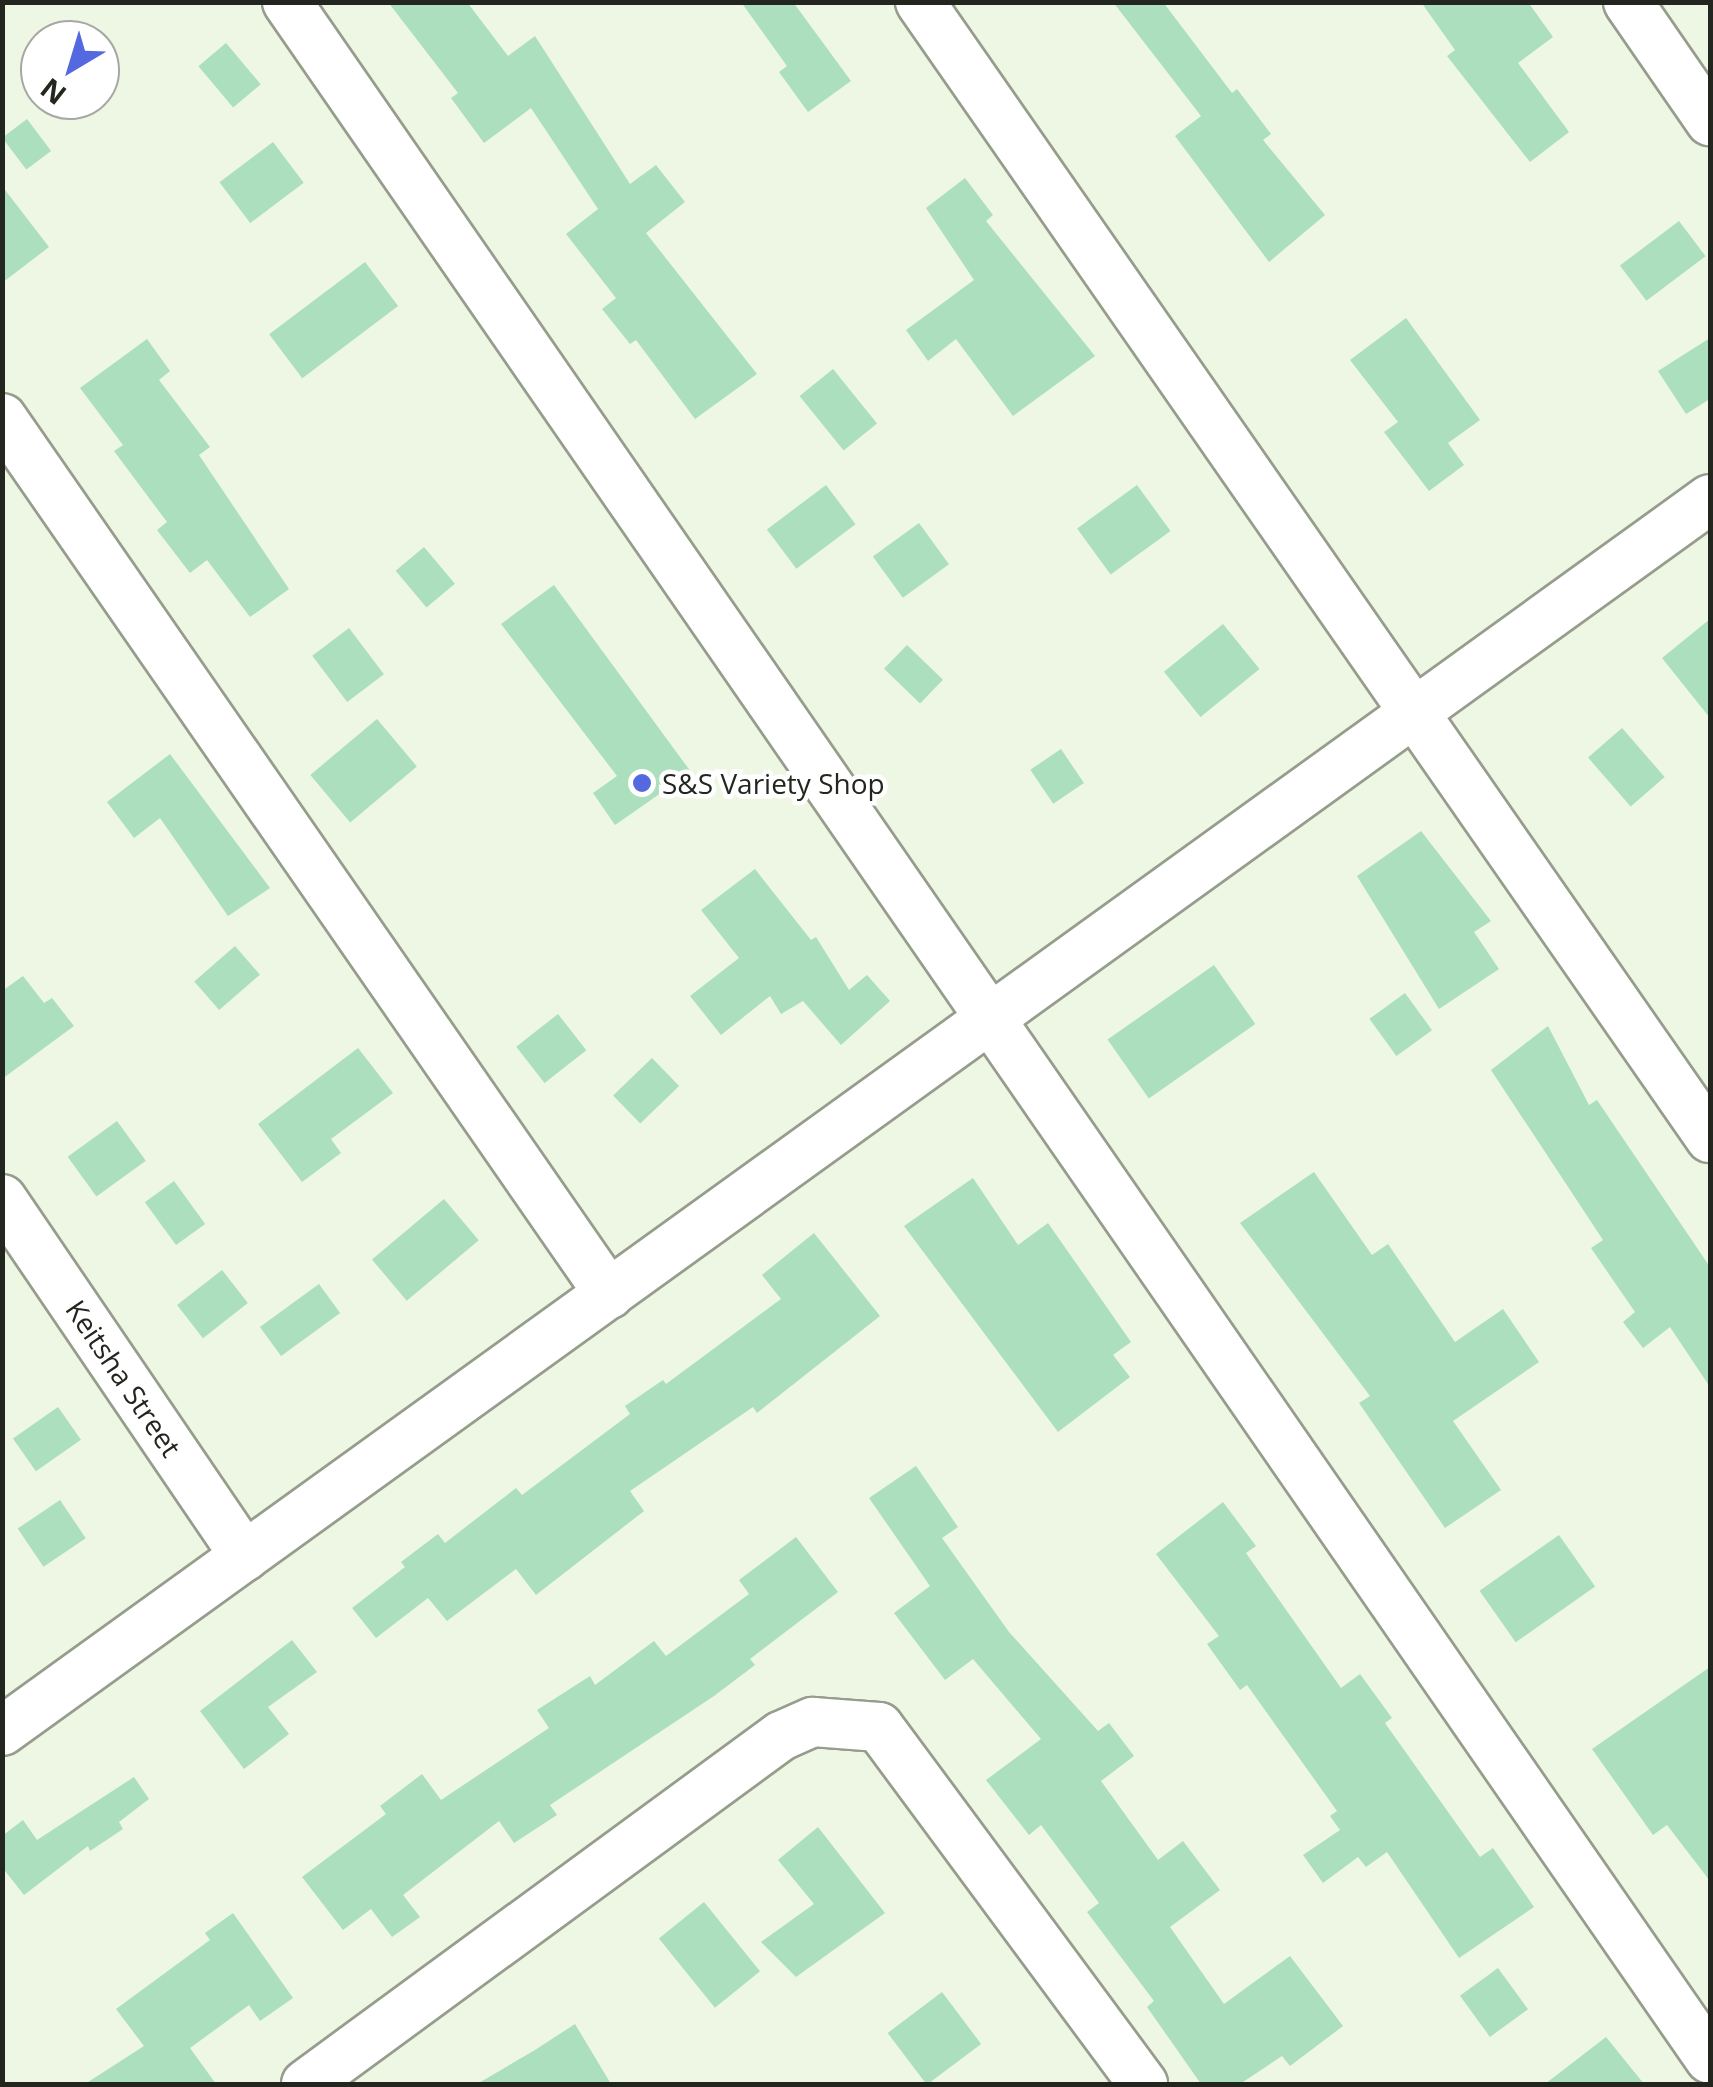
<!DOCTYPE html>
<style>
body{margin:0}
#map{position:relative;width:1713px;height:2087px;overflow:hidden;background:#eef7e4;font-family:"Open Sans",sans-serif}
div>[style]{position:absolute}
.building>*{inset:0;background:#abdfbd;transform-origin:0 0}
.roads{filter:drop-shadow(2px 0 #969d8c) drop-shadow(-2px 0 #969d8c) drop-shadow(0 2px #969d8c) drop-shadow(0 -2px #969d8c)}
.street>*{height:48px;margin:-24px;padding:0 24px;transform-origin:24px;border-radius:24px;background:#fff}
.dots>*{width:28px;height:28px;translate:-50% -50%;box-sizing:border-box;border:5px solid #fff;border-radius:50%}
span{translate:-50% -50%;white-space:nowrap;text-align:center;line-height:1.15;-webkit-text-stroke:9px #fff;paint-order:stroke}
.poi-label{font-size:28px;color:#23261f}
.left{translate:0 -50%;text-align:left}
.street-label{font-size:28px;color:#23261f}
.frame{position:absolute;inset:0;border:5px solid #23261f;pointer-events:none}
.north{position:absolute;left:20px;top:20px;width:100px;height:100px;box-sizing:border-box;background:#fff;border:2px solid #a7a8a5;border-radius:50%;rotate:218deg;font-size:28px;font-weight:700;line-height:40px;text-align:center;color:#23261f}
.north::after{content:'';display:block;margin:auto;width:35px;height:45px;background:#5469df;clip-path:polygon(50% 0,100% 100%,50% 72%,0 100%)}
</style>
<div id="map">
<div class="building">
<div style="clip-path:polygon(388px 2px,467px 2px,508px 56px,535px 36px,630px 184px,656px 165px,685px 202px,646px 233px,757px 374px,695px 419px,636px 340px,630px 344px,602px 309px,616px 298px,566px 234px,598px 209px,531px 108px,484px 143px,451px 98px,458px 93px)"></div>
<div style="clip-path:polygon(741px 2px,793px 2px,851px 81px,808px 112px,779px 72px,787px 66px)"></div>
<div style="clip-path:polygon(1113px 2px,1163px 2px,1232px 93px,1237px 89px,1271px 134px,1263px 140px,1325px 215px,1269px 262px,1175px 136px,1201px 116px)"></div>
<div style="clip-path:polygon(1421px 2px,1528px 2px,1553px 37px,1518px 63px,1569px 132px,1530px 162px,1447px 56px,1455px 50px)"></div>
<div style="left:226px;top:43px;width:54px;height:36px;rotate:50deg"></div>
<div style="left:27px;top:119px;width:40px;height:31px;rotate:53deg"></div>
<div style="left:273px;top:142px;width:51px;height:67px;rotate:53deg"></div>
<div style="clip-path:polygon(965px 178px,993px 215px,986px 221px,1095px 356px,1013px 416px,956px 339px,928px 361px,906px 330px,974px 280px,926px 208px)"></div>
<div style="clip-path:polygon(2px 186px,49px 247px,2px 283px)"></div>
<div style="left:1679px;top:221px;width:44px;height:74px;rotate:53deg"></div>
<div style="left:365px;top:262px;width:55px;height:120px;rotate:53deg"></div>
<div style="clip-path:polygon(1406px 318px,1480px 420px,1448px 443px,1464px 465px,1429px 491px,1384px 432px,1398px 422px,1350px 360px)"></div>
<div style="clip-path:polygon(1710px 338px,1710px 399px,1686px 414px,1658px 371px)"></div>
<div style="clip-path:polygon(147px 339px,170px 371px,159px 380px,210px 447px,199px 455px,289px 589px,250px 617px,207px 560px,190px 573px,157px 530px,167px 522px,114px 451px,123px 445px,80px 388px)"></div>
<div style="left:833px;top:369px;width:70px;height:43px;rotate:51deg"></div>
<div style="left:826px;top:485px;width:49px;height:74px;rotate:53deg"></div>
<div style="left:1137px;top:485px;width:57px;height:74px;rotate:54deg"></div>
<div style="left:919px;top:523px;width:51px;height:57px;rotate:54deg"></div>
<div style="left:424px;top:547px;width:48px;height:37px;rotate:50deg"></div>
<div style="clip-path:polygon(554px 585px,691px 772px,615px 825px,593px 793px,617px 776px,501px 624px)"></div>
<div style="clip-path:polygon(1710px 619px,1710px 718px,1662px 658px)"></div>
<div style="left:1223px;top:624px;width:58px;height:76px;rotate:51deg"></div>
<div style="left:349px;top:628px;width:58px;height:46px;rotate:53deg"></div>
<div style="left:907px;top:645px;width:50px;height:33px;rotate:44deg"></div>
<div style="left:377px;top:719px;width:62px;height:87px;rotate:50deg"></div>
<div style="left:1622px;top:728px;width:65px;height:45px;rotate:49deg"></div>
<div style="left:1061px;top:749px;width:41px;height:37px;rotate:56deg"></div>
<div style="clip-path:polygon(170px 754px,270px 888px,228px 916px,160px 818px,134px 838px,107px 802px)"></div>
<div style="clip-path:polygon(1421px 831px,1491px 921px,1474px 932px,1499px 969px,1439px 1009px,1357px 876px)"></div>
<div style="clip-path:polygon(755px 869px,811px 940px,816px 937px,849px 990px,867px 975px,890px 1001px,841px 1045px,803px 1001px,781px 1014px,770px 996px,721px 1035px,690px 996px,739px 958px,701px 910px)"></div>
<div style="left:235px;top:946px;width:38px;height:54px;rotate:49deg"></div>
<div style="left:1214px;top:965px;width:72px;height:130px;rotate:55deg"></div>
<div style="clip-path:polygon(23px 976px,44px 1003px,52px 998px,74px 1026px,2px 1079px,2px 991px)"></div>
<div style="left:1405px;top:993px;width:46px;height:44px;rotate:54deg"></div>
<div style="left:558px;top:1014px;width:46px;height:53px;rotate:52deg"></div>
<div style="clip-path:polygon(1548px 1026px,1589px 1105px,1597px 1100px,1710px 1267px,1710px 1387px,1670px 1327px,1643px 1348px,1623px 1322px,1635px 1312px,1591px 1248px,1603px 1240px,1491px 1070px)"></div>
<div style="clip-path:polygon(358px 1048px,393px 1093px,331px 1139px,341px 1153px,302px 1182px,258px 1124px)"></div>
<div style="left:652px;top:1058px;width:39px;height:54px;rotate:46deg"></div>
<div style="left:117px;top:1121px;width:49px;height:61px;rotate:54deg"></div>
<div style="clip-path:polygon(1314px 1172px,1372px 1255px,1388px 1244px,1455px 1342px,1503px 1309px,1539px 1362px,1453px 1421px,1501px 1490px,1445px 1528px,1359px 1403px,1370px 1396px,1240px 1223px)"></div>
<div style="clip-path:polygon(973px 1178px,1018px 1245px,1048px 1223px,1131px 1342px,1113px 1355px,1130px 1377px,1058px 1432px,904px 1226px)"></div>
<div style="left:174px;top:1181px;width:53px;height:36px;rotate:54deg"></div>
<div style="left:444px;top:1199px;width:54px;height:94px;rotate:50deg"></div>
<div style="clip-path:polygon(814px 1233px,880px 1316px,757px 1413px,753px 1407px,630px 1491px,644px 1511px,536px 1595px,516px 1569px,447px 1621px,428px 1598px,376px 1638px,352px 1608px,405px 1567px,401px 1562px,438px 1534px,445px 1543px,516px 1488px,522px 1495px,630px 1414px,625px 1406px,663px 1380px,666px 1384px,781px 1299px,762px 1275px)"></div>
<div style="left:222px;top:1270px;width:42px;height:57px;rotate:52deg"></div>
<div style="left:319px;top:1284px;width:36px;height:73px;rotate:54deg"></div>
<div style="left:58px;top:1407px;width:40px;height:55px;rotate:55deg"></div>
<div style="clip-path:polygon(916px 1466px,958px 1527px,942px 1538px,1009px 1632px,1098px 1731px,1109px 1723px,1134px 1756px,1101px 1781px,1158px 1860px,1183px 1841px,1220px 1890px,1170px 1927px,1224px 2004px,1290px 1956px,1343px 2026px,1290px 2066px,1282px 2056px,1240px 2084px,1201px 2084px,1147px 2007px,1154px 2001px,1087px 1912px,1099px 1903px,1041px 1825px,1029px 1835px,986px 1780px,1041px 1739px,973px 1659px,945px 1680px,894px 1613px,930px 1586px,869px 1498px)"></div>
<div style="left:60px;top:1500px;width:46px;height:51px;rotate:56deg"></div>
<div style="clip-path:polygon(1223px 1502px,1256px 1546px,1246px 1553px,1341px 1688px,1360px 1674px,1392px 1718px,1385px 1723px,1480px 1857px,1493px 1848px,1534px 1907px,1459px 1958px,1387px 1852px,1366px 1867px,1358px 1857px,1323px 1883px,1303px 1855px,1340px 1830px,1330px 1816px,1337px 1811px,1247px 1685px,1240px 1690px,1207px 1644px,1219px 1636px,1156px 1554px)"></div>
<div style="left:1559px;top:1535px;width:63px;height:97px;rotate:55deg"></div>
<div style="clip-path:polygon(796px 1537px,838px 1592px,750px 1659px,755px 1665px,714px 1696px,550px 1805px,557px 1815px,514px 1843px,499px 1821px,403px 1895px,420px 1917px,392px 1937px,371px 1909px,343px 1930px,302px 1877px,386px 1814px,380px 1806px,422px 1774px,441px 1800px,549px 1728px,537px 1710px,590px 1676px,595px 1685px,654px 1641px,666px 1656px,749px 1594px,739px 1580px)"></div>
<div style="clip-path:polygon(292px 1640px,317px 1672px,268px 1707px,289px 1734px,244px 1769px,200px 1711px)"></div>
<div style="clip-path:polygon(1710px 1667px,1710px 1881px,1667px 1825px,1653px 1835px,1592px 1749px)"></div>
<div style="clip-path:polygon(134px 1777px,149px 1799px,119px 1822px,123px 1829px,90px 1851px,88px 1846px,24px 1895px,2px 1867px,2px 1836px,23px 1820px,37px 1840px)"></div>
<div style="clip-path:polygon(818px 1827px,885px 1913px,796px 1977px,761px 1942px,814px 1904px,778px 1860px)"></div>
<div style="left:704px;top:1902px;width:89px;height:58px;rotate:51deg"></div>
<div style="clip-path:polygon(233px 1913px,293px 1998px,260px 2021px,249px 2005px,190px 2048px,216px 2084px,85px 2084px,144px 2046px,116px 2009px,210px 1940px,205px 1933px)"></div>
<div style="left:1498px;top:1968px;width:51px;height:47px;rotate:54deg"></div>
<div style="left:942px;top:1992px;width:65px;height:68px;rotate:53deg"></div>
<div style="clip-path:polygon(575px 2024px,611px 2084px,477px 2084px,535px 2050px)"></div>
<div style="clip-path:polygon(1606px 2037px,1644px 2084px,1545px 2084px)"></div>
</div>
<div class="roads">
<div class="street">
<div style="left:287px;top:2px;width:2501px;rotate:55.33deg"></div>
<div style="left:920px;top:2px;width:1384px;rotate:55.18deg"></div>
<div style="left:1628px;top:2px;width:145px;rotate:55.4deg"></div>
<div style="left:2px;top:418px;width:1066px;rotate:55.28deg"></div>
<div style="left:2px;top:1199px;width:432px;rotate:55.8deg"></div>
<div style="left:2px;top:1731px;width:2106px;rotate:-35.8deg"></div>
<div style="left:306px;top:2084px;width:589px;rotate:-36.23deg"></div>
<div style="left:781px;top:1736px;width:35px;rotate:-24deg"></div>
<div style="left:813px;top:1722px;width:66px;rotate:4.3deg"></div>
<div style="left:879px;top:1727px;width:444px;rotate:53.5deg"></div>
</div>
</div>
<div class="dots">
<div style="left:642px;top:783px;background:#5469df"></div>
</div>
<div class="poi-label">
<span class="left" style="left:662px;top:783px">S&amp;S Variety Shop</span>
</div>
<div class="street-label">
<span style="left:124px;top:1378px;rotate:56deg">Keitsha Street</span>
</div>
<div class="frame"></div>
<div class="north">N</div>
</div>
